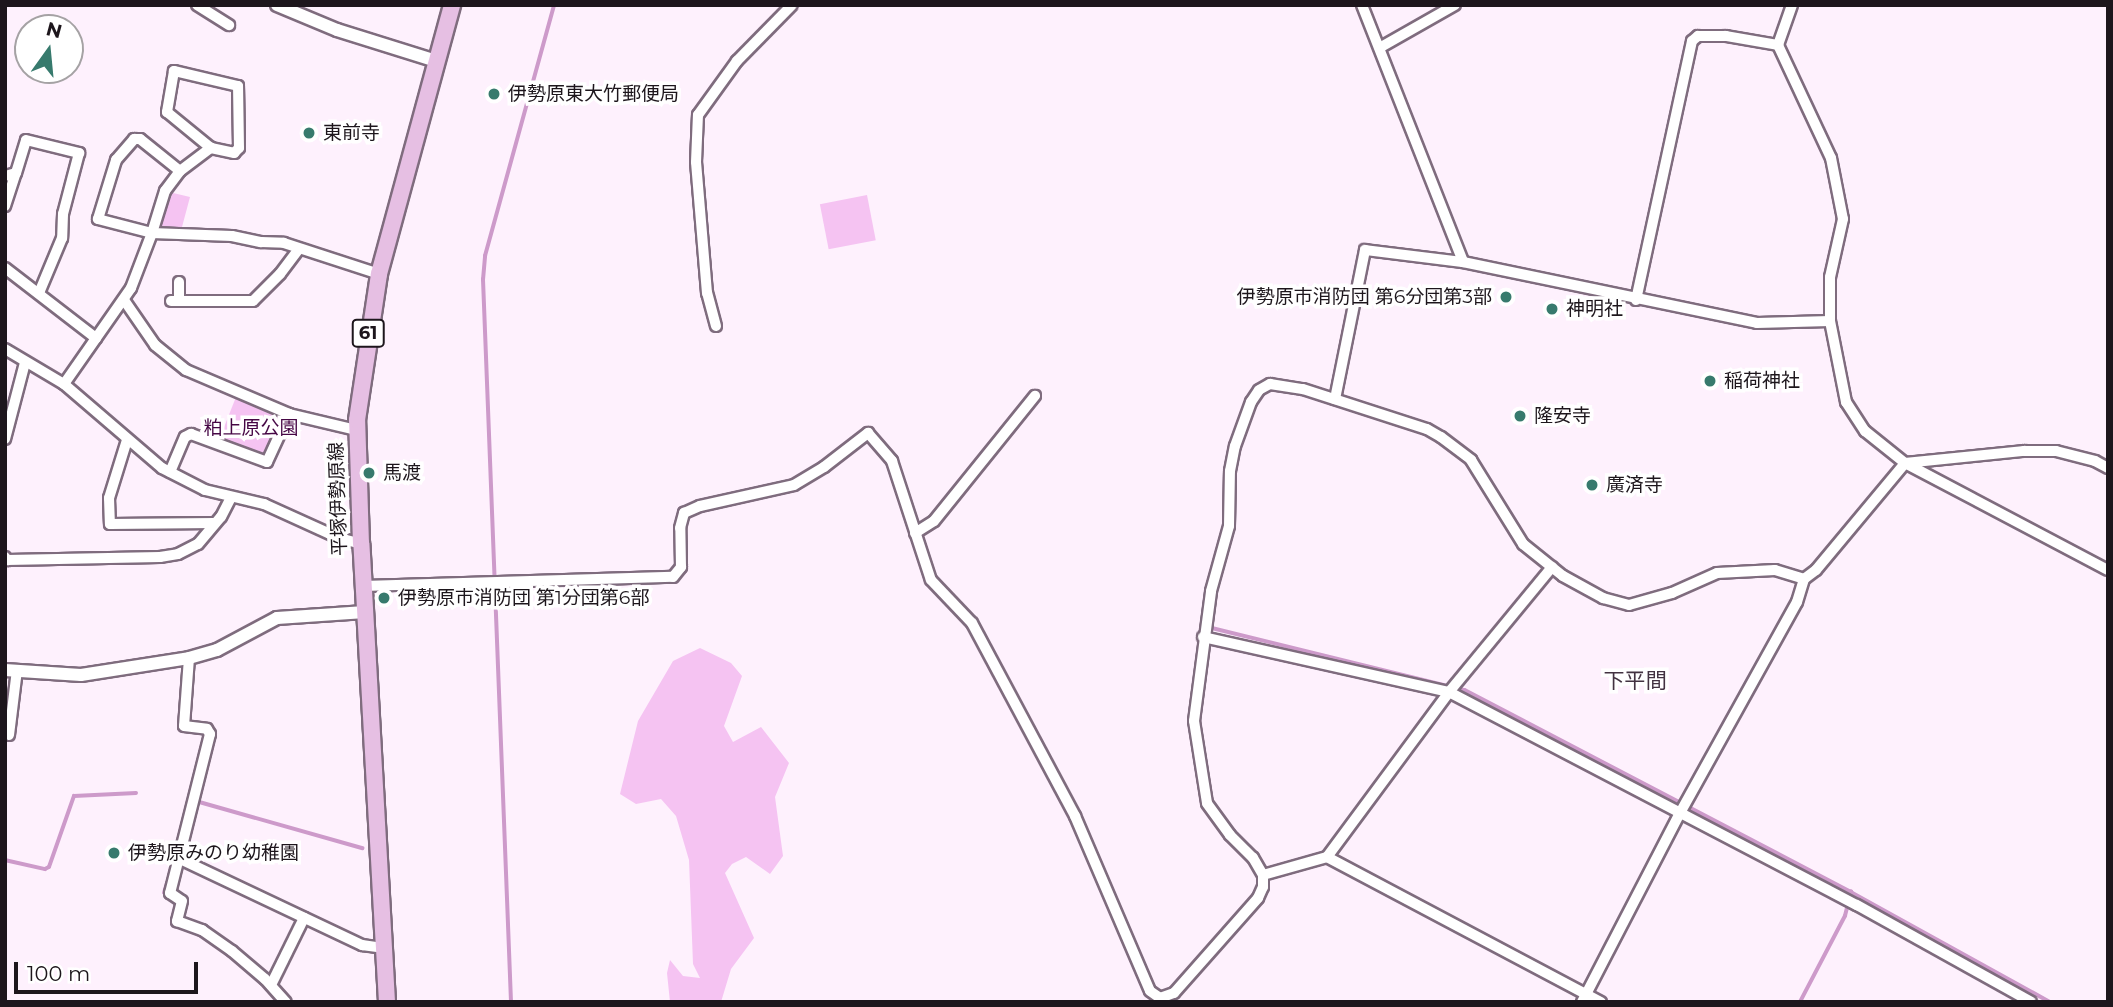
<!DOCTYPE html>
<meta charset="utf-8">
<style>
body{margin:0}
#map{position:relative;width:2113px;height:1007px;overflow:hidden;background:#fef1fd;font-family:Montserrat,"Noto Sans JP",sans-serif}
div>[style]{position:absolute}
.green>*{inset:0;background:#f5c3f2;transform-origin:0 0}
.stream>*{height:3.5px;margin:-1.75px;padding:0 1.75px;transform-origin:1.75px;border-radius:1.75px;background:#cd9aca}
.roads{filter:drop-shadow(2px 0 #7f6c7e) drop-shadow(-2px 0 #7f6c7e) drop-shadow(0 2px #7f6c7e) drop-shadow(0 -2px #7f6c7e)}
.minor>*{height:10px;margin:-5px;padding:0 5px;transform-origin:5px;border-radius:5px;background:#fff}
.tertiary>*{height:12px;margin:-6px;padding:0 6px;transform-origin:6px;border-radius:6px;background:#fff}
.primary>*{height:16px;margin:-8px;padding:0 8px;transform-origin:8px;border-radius:8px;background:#e6bfe3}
.dots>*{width:19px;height:19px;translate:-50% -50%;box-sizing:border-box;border:4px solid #fff;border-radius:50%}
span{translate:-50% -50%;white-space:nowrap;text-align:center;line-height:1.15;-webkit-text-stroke:7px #fff;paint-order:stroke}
.shield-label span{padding:2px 5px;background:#fff;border:2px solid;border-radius:5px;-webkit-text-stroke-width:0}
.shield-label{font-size:18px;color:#1d161c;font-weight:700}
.poi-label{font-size:19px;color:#1d161c}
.left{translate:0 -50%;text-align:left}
.right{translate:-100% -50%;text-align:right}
.park-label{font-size:19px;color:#460745}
.street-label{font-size:19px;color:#1d161c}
.neighbourhood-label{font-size:21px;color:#423241}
.frame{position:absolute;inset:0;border:7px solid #1d161c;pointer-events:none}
.north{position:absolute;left:14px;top:14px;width:70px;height:70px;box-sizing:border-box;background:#fff;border:2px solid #a5a2a4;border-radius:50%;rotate:15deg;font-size:19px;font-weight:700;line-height:28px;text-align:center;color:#1d161c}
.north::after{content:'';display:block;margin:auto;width:24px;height:32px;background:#377a6d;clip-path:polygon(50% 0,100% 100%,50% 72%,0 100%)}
.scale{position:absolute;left:14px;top:962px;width:184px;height:32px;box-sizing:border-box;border:4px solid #1d161c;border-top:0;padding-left:9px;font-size:21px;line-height:24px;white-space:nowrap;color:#1d161c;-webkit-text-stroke:5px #fff;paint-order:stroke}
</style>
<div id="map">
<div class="green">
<div style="clip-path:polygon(169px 192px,190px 197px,182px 227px,163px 228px,160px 224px)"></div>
<div style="left:867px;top:195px;width:46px;height:48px;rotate:79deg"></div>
<div style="clip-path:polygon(236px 397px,279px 414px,282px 419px,268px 456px,262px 457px,219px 440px)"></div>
<div style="clip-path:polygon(700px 648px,731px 663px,742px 676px,724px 726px,733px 742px,761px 727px,789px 763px,775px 797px,783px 856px,770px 874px,746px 857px,732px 864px,725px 873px,754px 938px,731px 969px,721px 1002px,670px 1002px,667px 973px,670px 960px,683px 976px,700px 978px,693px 964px,689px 860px,676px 816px,661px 799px,636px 804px,620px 794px,638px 721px,673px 661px)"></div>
</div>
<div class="stream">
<div style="left:1212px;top:628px;width:260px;rotate:13.8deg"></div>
<div style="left:1465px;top:690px;width:436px;rotate:27.6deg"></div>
<div style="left:1851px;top:892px;width:227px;rotate:28.9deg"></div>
<div style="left:196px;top:801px;width:173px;rotate:15.8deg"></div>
<div style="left:5px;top:860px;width:41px;rotate:12.7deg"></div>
<div style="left:45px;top:869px;width:4px;rotate:-27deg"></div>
<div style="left:49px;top:867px;width:75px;rotate:-70.6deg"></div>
<div style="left:74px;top:796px;width:62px;rotate:-2.8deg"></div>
<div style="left:164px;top:893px;width:10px;rotate:-73deg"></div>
<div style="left:511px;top:1002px;width:723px;rotate:-92.22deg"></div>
<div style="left:483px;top:280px;width:24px;rotate:-85deg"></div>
<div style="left:485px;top:256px;width:260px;rotate:-74.6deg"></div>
<div style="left:1800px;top:1002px;width:97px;rotate:-62.4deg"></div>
<div style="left:1845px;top:916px;width:25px;rotate:-76deg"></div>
</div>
<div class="roads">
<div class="minor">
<div style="left:197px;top:5px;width:38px;rotate:32deg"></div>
<div style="left:1362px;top:5px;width:276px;rotate:68.5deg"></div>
<div style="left:1463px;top:262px;width:300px;rotate:11.7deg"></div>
<div style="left:1757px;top:323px;width:73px;rotate:-1.6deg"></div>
<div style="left:1830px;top:321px;width:83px;rotate:78.8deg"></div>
<div style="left:1846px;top:402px;width:35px;rotate:57deg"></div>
<div style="left:1865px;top:431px;width:51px;rotate:38.7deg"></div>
<div style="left:1905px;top:463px;width:120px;rotate:-5.8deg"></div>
<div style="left:2024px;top:451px;width:32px"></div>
<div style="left:2056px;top:451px;width:40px;rotate:14.4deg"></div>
<div style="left:2095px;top:461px;width:15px;rotate:28deg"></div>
<div style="left:1792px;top:5px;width:42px;rotate:109.3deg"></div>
<div style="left:1778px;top:45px;width:125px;rotate:64.9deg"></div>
<div style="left:1831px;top:158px;width:62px;rotate:78.9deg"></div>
<div style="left:1843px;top:219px;width:59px;rotate:102.6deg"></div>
<div style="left:1830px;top:277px;width:44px;rotate:90deg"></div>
<div style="left:1381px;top:47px;width:85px;rotate:-29.6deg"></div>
<div style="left:180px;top:171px;width:25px;rotate:127deg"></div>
<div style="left:165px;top:191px;width:44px;rotate:107.2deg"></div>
<div style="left:152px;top:233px;width:80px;rotate:2.1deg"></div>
<div style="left:232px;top:236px;width:30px;rotate:12deg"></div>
<div style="left:261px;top:242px;width:23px;rotate:2deg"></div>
<div style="left:284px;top:243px;width:100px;rotate:18.1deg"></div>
<div style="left:5px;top:176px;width:11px;rotate:-15deg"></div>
<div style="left:16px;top:173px;width:34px;rotate:-73deg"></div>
<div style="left:26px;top:140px;width:55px;rotate:13.8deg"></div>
<div style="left:79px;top:153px;width:63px;rotate:104.7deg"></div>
<div style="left:63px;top:214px;width:24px;rotate:92deg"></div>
<div style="left:62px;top:238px;width:60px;rotate:112.7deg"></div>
<div style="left:5px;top:206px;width:35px;rotate:-72deg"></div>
<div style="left:5px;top:268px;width:115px;rotate:37.6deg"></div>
<div style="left:124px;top:300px;width:55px;rotate:55.4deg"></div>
<div style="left:155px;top:345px;width:40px;rotate:39deg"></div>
<div style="left:186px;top:370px;width:112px;rotate:23.1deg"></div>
<div style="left:289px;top:414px;width:69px;rotate:13.4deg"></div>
<div style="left:1636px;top:300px;width:265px;rotate:-77.8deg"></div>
<div style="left:1692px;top:41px;width:8px;rotate:-40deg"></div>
<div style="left:1698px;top:36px;width:28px"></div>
<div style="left:1726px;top:36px;width:53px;rotate:9.8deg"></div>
<div style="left:171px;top:301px;width:82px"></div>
<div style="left:253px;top:301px;width:38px;rotate:-45deg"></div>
<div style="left:280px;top:274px;width:31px;rotate:-53deg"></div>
<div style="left:179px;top:301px;width:19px;rotate:-90deg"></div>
<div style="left:716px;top:326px;width:34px;rotate:-105deg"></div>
<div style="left:707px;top:293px;width:131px;rotate:-94.8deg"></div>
<div style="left:696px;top:162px;width:47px;rotate:-87.6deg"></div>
<div style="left:698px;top:115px;width:67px;rotate:-54.2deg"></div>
<div style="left:737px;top:61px;width:78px;rotate:-45.5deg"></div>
<div style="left:5px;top:349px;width:69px;rotate:30.7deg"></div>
<div style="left:64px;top:384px;width:129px;rotate:40.6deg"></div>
<div style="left:162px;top:468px;width:48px;rotate:27.1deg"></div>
<div style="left:205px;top:490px;width:61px;rotate:13.3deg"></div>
<div style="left:264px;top:504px;width:82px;rotate:24.4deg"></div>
<div style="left:339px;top:538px;width:23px;rotate:15deg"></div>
<div style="left:64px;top:384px;width:117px;rotate:-55.1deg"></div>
<div style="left:131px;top:288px;width:59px;rotate:-69.1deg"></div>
<div style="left:152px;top:233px;width:56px;rotate:-165.5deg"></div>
<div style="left:98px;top:219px;width:62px;rotate:-73deg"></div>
<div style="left:116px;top:160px;width:28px;rotate:-49deg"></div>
<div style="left:134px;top:139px;width:6px"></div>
<div style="left:140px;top:139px;width:51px;rotate:38.7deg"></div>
<div style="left:180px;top:171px;width:39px;rotate:-37deg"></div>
<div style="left:211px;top:148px;width:24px;rotate:12deg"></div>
<div style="left:234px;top:153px;width:7px;rotate:-45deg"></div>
<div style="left:239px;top:148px;width:62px;rotate:-90.9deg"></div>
<div style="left:238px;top:86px;width:66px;rotate:-166.8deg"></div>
<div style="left:174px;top:71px;width:42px;rotate:99.7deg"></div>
<div style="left:167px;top:112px;width:57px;rotate:39.3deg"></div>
<div style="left:1335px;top:399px;width:152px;rotate:-78.6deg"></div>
<div style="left:1365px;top:250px;width:99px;rotate:7deg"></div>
<div style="left:5px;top:439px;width:79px;rotate:-75.3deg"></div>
<div style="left:127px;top:440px;width:61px;rotate:107.2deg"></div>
<div style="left:109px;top:498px;width:26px;rotate:88deg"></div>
<div style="left:110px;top:524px;width:105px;rotate:-0.5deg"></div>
<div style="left:170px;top:472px;width:38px;rotate:-67deg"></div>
<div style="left:185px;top:437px;width:7px;rotate:-27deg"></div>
<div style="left:191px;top:434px;width:81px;rotate:20.2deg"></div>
<div style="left:267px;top:462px;width:53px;rotate:-65.4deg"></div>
<div style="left:915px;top:533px;width:22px;rotate:-32deg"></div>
<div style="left:934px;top:521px;width:161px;rotate:-51.1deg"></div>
<div style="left:5px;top:557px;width:4px;rotate:56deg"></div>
<div style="left:7px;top:560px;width:153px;rotate:-1.1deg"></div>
<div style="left:160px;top:557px;width:18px;rotate:-9deg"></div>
<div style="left:178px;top:554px;width:22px;rotate:-27deg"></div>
<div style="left:198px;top:544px;width:35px;rotate:-50deg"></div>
<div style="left:221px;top:517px;width:22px;rotate:-63deg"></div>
<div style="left:363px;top:586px;width:310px;rotate:-1.7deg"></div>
<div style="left:673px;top:577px;width:13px;rotate:-51deg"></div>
<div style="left:681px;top:567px;width:39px;rotate:-91deg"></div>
<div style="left:680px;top:528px;width:16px;rotate:-75deg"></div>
<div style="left:684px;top:513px;width:17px;rotate:-24deg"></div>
<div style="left:700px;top:506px;width:96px;rotate:-12.6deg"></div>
<div style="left:794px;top:485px;width:35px;rotate:-31deg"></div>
<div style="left:824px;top:467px;width:56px;rotate:-37.7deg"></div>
<div style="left:868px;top:433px;width:37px;rotate:49deg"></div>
<div style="left:892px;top:461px;width:125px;rotate:71.9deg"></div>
<div style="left:931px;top:580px;width:59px;rotate:46.4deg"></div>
<div style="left:972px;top:623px;width:219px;rotate:61.9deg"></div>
<div style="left:1075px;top:816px;width:190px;rotate:66.8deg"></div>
<div style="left:1150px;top:991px;width:12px;rotate:35deg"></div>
<div style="left:1160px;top:998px;width:15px;rotate:-20deg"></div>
<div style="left:1174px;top:993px;width:127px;rotate:-48.5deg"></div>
<div style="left:1258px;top:898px;width:12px;rotate:-66deg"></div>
<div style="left:1263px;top:887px;width:12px;rotate:-90deg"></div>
<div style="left:1263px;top:875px;width:20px;rotate:-120deg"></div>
<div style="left:1253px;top:858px;width:33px;rotate:-135deg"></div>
<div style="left:1230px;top:835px;width:39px;rotate:-126deg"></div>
<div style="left:1207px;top:803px;width:83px;rotate:-99deg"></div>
<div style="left:1194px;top:721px;width:131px;rotate:-82.5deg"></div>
<div style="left:1211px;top:591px;width:67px;rotate:-74.5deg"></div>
<div style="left:1229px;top:526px;width:55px;rotate:-89deg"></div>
<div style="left:1230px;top:471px;width:25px;rotate:-79deg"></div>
<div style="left:1235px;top:446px;width:47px;rotate:-70deg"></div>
<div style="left:1251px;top:402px;width:14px;rotate:-56deg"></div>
<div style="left:1259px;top:390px;width:13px;rotate:-29deg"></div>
<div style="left:1270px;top:384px;width:33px;rotate:9deg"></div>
<div style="left:1303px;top:389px;width:130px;rotate:17.9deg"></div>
<div style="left:1427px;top:429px;width:16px;rotate:30deg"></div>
<div style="left:1441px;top:437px;width:38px;rotate:37deg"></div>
<div style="left:1471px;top:460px;width:99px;rotate:58.2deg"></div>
<div style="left:1523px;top:544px;width:51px;rotate:38.7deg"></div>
<div style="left:1563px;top:576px;width:46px;rotate:28.8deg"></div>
<div style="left:1603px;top:598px;width:27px;rotate:15deg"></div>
<div style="left:1629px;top:605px;width:45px;rotate:-15.6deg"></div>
<div style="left:1672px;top:593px;width:49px;rotate:-24deg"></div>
<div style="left:1717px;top:573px;width:58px;rotate:-3deg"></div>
<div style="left:1775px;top:570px;width:30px;rotate:17deg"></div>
<div style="left:1804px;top:579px;width:15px;rotate:-37deg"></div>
<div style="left:1816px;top:570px;width:139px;rotate:-50.2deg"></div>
<div style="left:1905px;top:463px;width:229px;rotate:27.8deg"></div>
<div style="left:1203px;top:637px;width:252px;rotate:12.6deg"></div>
<div style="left:1449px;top:692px;width:460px;rotate:27.6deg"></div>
<div style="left:1857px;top:905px;width:199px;rotate:29.1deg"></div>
<div style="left:189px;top:658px;width:68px;rotate:94.2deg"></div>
<div style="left:184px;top:726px;width:23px;rotate:7deg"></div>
<div style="left:207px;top:729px;width:6px;rotate:59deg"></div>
<div style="left:210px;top:734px;width:164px;rotate:104.1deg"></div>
<div style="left:170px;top:893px;width:14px;rotate:34deg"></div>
<div style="left:182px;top:901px;width:21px;rotate:104deg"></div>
<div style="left:177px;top:921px;width:27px;rotate:20deg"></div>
<div style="left:202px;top:930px;width:37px;rotate:35deg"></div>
<div style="left:232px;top:951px;width:43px;rotate:40.3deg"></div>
<div style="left:265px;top:979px;width:31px;rotate:48deg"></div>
<div style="left:9px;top:735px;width:65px;rotate:-83deg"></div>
<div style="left:1327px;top:857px;width:205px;rotate:-53.5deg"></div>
<div style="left:1449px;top:692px;width:162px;rotate:-50.5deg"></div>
<div style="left:178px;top:858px;width:204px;rotate:25.3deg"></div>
<div style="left:362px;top:945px;width:21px;rotate:8deg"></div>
<div style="left:1263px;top:875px;width:66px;rotate:-15.7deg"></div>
<div style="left:1327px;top:857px;width:310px;rotate:27.9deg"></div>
<div style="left:271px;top:985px;width:75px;rotate:-63.8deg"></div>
<div style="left:1582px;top:1002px;width:213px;rotate:-62.6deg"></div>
<div style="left:1680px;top:813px;width:241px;rotate:-61deg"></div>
<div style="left:1797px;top:602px;width:24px;rotate:-73deg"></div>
</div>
<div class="tertiary">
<div style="left:277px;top:5px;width:65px;rotate:22.6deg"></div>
<div style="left:337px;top:30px;width:104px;rotate:17.4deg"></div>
<div style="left:5px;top:670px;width:76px;rotate:3.8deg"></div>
<div style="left:81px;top:675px;width:109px;rotate:-8.9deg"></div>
<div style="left:189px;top:658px;width:29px;rotate:-16deg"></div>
<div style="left:217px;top:650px;width:68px;rotate:-28.1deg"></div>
<div style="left:277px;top:618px;width:88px;rotate:-3.9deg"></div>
</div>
<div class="primary">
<div style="left:387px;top:1002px;width:459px;rotate:-93.2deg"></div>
<div style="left:361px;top:544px;width:124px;rotate:-91.8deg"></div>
<div style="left:357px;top:420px;width:148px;rotate:-81.4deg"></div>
<div style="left:379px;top:274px;width:279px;rotate:-74.8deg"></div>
</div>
</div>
<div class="dots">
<div style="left:494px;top:94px;background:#377a6d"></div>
<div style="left:309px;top:133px;background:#377a6d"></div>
<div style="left:1506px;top:297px;background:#377a6d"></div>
<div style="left:1552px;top:309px;background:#377a6d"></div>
<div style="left:1710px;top:381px;background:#377a6d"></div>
<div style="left:1520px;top:416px;background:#377a6d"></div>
<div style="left:369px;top:473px;background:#377a6d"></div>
<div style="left:1592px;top:485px;background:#377a6d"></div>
<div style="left:384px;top:598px;background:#377a6d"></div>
<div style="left:114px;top:853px;background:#377a6d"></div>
</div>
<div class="shield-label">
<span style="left:368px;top:333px">61</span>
</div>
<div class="poi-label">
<span class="left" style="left:508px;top:94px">伊勢原東大竹郵便局</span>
<span class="left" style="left:323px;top:133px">東前寺</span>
<span class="right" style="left:1492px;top:297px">伊勢原市消防団 第6分団第3部</span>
<span class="left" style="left:1566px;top:309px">神明社</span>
<span class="left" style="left:1724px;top:381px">稲荷神社</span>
<span class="left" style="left:1534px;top:416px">隆安寺</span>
<span class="left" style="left:383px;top:473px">馬渡</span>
<span class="left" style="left:1606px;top:485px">廣済寺</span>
<span class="left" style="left:398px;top:598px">伊勢原市消防団 第1分団第6部</span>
<span class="left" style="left:128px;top:853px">伊勢原みのり幼稚園</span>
</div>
<div class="park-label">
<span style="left:251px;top:428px">粕上原公園</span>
</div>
<div class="street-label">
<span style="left:338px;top:499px;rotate:-92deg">平塚伊勢原線</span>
</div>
<div class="neighbourhood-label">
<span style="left:1635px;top:681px">下平間</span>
</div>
<div class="frame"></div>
<div class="north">N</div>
<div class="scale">100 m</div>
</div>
